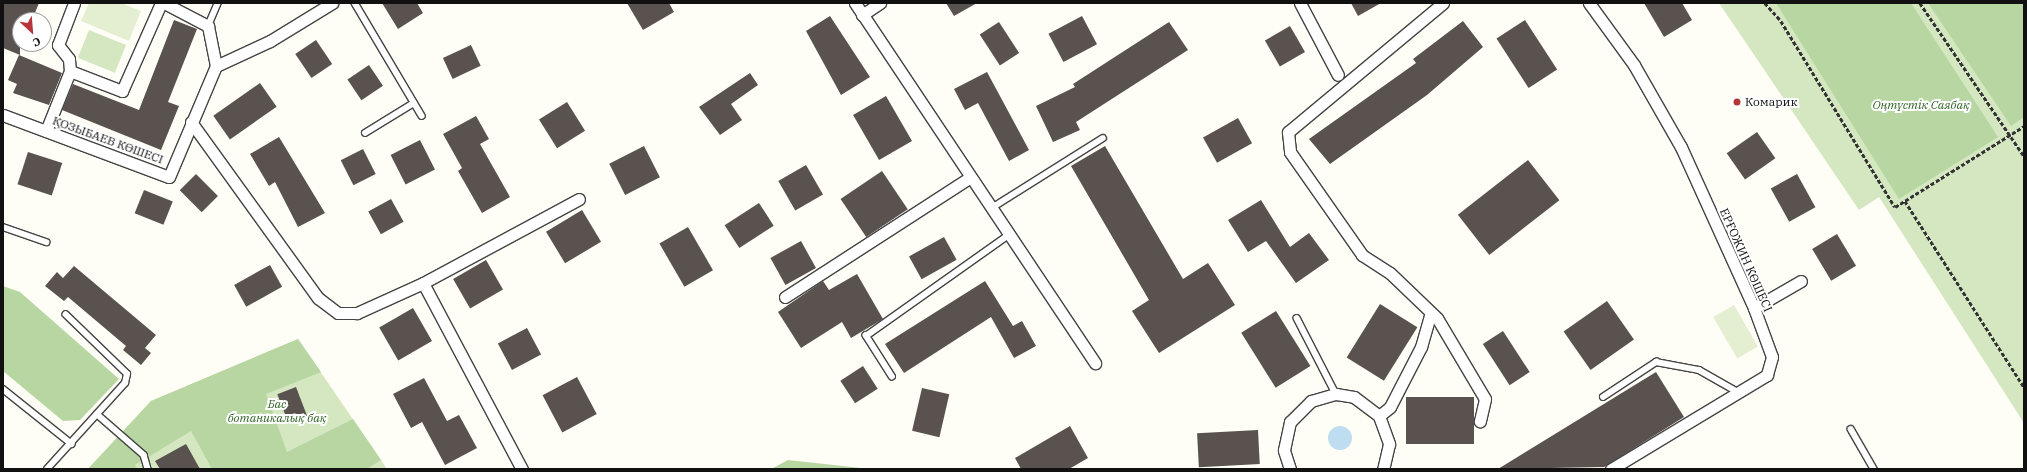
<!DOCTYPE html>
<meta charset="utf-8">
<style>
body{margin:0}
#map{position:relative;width:2027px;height:472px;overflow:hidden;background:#fefdf6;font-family:"IBM Plex Serif",serif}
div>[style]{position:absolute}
.green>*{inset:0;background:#d4e7c1;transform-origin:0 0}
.forest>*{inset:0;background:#b8d6a2}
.pitch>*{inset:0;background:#e4efd2;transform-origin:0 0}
.water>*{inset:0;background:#beddf1}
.round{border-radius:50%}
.building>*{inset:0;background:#59524e;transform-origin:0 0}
.path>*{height:2.5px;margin-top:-1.25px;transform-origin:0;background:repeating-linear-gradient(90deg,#333 0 4px,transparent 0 6px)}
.roads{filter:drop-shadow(1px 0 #444) drop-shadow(-1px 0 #444) drop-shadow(0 1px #444) drop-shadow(0 -1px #444)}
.lane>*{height:5.5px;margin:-2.75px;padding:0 2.75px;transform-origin:2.75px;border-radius:2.75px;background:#fff}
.street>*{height:11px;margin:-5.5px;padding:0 5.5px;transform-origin:5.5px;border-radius:5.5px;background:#fff}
.dots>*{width:11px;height:11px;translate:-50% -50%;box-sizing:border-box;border:2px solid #fff;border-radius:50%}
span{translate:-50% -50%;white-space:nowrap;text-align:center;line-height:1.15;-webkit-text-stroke:4px #fff;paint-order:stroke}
.poi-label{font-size:12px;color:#111}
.left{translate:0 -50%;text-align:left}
.park-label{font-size:12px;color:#316426;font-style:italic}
.street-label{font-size:12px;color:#111}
.frame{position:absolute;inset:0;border:4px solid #111;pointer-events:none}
.north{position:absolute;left:12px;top:12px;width:40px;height:40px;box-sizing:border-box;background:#fff;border:1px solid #a0a0a0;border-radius:50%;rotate:154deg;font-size:11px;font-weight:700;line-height:16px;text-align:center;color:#111}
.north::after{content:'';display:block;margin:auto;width:14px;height:18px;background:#b53538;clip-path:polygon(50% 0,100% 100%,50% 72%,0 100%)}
</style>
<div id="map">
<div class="green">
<div style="clip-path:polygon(1719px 3px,2024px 3px,2024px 423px,1879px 197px,1859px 210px)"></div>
<div style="left:89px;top:30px;width:40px;height:30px;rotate:22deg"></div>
<div style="clip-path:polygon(298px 339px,387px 469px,88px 469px,151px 401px)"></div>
</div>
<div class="forest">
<div style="clip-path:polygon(1776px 3px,1911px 3px,1998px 137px,1899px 199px)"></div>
<div style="clip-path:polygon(1928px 3px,2024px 3px,2024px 117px,2011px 126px)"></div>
<div style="clip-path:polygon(3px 286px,20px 292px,119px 379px,80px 420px,63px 421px,3px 371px)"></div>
<div style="clip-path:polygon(298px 339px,321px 372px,266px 394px,287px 452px,353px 419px,381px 460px,367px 469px,212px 469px,191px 431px,135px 465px,137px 469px,88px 469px,151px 401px)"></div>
<div style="clip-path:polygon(788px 460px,870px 469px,771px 469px)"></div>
</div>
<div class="pitch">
<div style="clip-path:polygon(89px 3px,121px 3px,141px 11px,129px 41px,81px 21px)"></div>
<div style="left:1734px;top:305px;width:48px;height:24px;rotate:60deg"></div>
</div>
<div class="water">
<div class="round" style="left:1328px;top:426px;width:24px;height:24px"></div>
</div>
<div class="building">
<div style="clip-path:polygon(3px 3px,39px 3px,32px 20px,20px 20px,20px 55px,3px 48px)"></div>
<div style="clip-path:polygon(382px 3px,417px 3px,423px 13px,398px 29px)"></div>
<div style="clip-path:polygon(627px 3px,669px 3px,674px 12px,643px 30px)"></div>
<div style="clip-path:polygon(946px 3px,977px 3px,954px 16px)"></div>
<div style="clip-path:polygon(1351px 3px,1381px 3px,1358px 16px)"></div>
<div style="clip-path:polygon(1644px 3px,1682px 3px,1692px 20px,1664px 37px)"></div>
<div style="clip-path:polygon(830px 16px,870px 77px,841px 95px,806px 31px)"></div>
<div style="left:1082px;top:16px;width:32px;height:38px;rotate:62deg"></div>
<div style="clip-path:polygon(174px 20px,197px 29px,168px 102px,179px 106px,161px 150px,62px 110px,73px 84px,139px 110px)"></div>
<div style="left:1525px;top:20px;width:59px;height:34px;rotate:57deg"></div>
<div style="clip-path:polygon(1463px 21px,1483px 47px,1427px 95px,1330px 164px,1309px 139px,1416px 63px,1413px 59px)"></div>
<div style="left:999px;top:22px;width:37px;height:23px;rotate:57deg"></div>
<div style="clip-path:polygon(1169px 22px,1188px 50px,1076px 122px,1080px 130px,1053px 142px,1036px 106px,1075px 87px,1073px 84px)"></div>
<div style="left:1290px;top:26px;width:30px;height:29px;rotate:60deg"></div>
<div style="left:316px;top:40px;width:29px;height:25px;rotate:56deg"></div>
<div style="left:471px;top:45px;width:23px;height:31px;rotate:65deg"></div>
<div style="clip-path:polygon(19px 55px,62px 73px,49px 105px,13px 93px,17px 84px,8px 80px)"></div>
<div style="left:369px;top:65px;width:25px;height:26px;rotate:56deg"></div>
<div style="clip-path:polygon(987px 72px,1029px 150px,1009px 161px,978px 103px,965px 110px,954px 89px)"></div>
<div style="clip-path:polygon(750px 73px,758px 85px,731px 104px,742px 120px,720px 135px,699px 107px)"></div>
<div style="left:260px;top:83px;width:29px;height:57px;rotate:55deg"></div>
<div style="left:886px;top:96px;width:52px;height:38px;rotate:60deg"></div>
<div style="left:567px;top:102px;width:34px;height:33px;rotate:58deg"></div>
<div style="clip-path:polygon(476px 116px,489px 139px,480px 144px,510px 197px,482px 213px,458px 171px,462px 168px,443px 134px)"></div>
<div style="left:1238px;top:118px;width:29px;height:40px;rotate:61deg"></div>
<div style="left:1757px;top:132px;width:32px;height:37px;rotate:55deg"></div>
<div style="clip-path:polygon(279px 137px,325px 213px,298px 227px,275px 182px,269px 186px,250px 154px)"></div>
<div style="left:420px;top:140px;width:33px;height:33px;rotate:63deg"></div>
<div style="left:644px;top:146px;width:35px;height:39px;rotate:63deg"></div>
<div style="clip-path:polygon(1105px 146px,1183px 279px,1208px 263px,1235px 305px,1159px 353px,1132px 311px,1149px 300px,1071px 166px)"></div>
<div style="left:363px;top:149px;width:28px;height:25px;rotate:63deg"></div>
<div style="left:28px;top:152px;width:36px;height:34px;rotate:18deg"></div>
<div style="left:1528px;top:160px;width:51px;height:89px;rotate:52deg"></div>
<div style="left:806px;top:165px;width:34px;height:32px;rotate:60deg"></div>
<div style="left:882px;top:171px;width:46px;height:50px;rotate:56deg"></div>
<div style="left:196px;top:174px;width:31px;height:23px;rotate:45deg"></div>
<div style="left:1797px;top:174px;width:38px;height:30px;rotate:61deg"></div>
<div style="left:144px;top:190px;width:31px;height:25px;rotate:22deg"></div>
<div style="left:391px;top:199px;width:26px;height:26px;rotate:61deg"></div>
<div style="clip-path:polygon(1261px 200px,1290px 247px,1309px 233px,1329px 260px,1296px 283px,1266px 241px,1248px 252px,1228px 220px)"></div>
<div style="left:759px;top:203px;width:27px;height:41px;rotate:57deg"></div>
<div style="left:582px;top:210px;width:37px;height:42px;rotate:59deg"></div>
<div style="left:688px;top:227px;width:50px;height:33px;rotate:60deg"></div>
<div style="left:1837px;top:234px;width:37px;height:29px;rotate:59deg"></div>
<div style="left:944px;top:237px;width:26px;height:40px;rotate:61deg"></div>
<div style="left:801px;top:241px;width:31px;height:35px;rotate:61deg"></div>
<div style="left:486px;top:260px;width:34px;height:38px;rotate:60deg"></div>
<div style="left:270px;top:265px;width:25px;height:41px;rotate:61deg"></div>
<div style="clip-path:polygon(74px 266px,156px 335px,145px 348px,151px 353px,141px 365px,123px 350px,126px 346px,68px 297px,64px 301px,45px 286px,57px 272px,63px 278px)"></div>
<div style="clip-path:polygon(857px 274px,883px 319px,851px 338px,842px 322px,801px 348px,778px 312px,823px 281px,829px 290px)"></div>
<div style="clip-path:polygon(985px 281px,1013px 326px,1022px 321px,1036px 346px,1014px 358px,991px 317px,904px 373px,885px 344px)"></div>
<div style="left:1607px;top:301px;width:47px;height:53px;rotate:55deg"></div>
<div style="left:1380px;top:304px;width:44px;height:63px;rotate:32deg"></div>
<div style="left:413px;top:308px;width:38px;height:39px;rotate:60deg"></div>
<div style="left:1276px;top:311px;width:65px;height:41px;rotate:58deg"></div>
<div style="left:527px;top:328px;width:30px;height:33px;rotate:62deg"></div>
<div style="left:1503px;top:331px;width:49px;height:24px;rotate:57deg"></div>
<div style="left:863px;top:366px;width:27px;height:27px;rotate:57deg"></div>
<div style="clip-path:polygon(1656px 372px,1684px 417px,1604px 467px,1498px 469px)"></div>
<div style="left:577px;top:377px;width:42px;height:39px;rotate:62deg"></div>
<div style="clip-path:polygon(424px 378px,447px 421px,459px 415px,477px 448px,445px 465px,422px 422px,411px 428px,393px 394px)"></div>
<div style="left:296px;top:387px;width:31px;height:20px;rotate:69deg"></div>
<div style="left:922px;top:388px;width:28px;height:44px;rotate:13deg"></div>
<div style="left:1474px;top:397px;width:47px;height:68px;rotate:90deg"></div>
<div style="clip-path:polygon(1070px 426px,1088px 458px,1069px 469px,1021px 469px,1015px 458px)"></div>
<div style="left:1258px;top:430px;width:34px;height:61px;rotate:87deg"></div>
<div style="clip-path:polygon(186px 444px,200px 469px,160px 469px,155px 461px)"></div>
</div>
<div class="path">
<div style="left:1765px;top:3px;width:24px;rotate:48deg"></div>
<div style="left:1781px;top:21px;width:218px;rotate:58.5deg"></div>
<div style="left:1895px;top:207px;width:152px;rotate:-32.1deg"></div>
<div style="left:1920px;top:3px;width:185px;rotate:55.8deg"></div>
<div style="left:1905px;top:201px;width:221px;rotate:57.4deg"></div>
</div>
<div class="roads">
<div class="lane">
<div style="left:355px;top:3px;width:131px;rotate:59.3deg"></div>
<div style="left:208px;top:26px;width:25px;rotate:-67deg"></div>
<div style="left:365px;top:133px;width:57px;rotate:-31.5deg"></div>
<div style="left:990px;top:209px;width:133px;rotate:-32.1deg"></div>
<div style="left:3px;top:227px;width:46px;rotate:19.2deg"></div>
<div style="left:1297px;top:318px;width:85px;rotate:62.8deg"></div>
<div style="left:892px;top:377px;width:49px;rotate:-122.4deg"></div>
<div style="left:866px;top:336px;width:173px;rotate:-35.3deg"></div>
<div style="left:3px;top:389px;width:88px;rotate:38.6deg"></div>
<div style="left:1603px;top:397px;width:64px;rotate:-33.4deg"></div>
<div style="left:1656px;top:362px;width:44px;rotate:10.5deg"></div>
<div style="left:1699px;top:370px;width:45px;rotate:29.4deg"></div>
<div style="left:97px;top:414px;width:62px;rotate:41.1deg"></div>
<div style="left:144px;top:455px;width:15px;rotate:74deg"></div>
<div style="left:1851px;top:429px;width:46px;rotate:60.1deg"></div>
<div style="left:47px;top:469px;width:116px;rotate:-47.8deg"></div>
<div style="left:125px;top:383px;width:9px;rotate:-77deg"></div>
<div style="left:127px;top:374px;width:85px;rotate:-136deg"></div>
</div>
<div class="street">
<div style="left:164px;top:3px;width:50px;rotate:27.6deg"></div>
<div style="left:208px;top:26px;width:41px;rotate:78.7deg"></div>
<div style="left:855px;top:3px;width:433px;rotate:56.3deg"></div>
<div style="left:1300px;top:3px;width:81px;rotate:62.2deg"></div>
<div style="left:1443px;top:3px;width:202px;rotate:140.2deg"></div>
<div style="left:1288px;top:132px;width:20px;rotate:84deg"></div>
<div style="left:1290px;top:152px;width:126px;rotate:55deg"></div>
<div style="left:1362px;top:255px;width:33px;rotate:33deg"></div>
<div style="left:1390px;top:273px;width:65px;rotate:43.8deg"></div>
<div style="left:1437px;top:318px;width:94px;rotate:59.3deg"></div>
<div style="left:1485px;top:399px;width:23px;rotate:103deg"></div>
<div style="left:1589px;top:3px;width:77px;rotate:54deg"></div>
<div style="left:1634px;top:65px;width:95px;rotate:60.2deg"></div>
<div style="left:1681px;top:147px;width:177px;rotate:65.6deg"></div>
<div style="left:1754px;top:308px;width:52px;rotate:69.8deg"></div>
<div style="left:1772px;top:357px;width:19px;rotate:106deg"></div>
<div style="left:1767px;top:375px;width:182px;rotate:148.9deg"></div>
<div style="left:862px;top:15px;width:22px;rotate:-34deg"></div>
<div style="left:70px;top:71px;width:56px;rotate:21deg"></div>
<div style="left:122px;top:91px;width:96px;rotate:-66.1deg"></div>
<div style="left:3px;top:115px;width:177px;rotate:20.5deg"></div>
<div style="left:169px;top:177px;width:121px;rotate:-67.1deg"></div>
<div style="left:216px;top:66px;width:60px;rotate:-24.8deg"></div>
<div style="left:270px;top:41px;width:73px;rotate:-31.5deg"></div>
<div style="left:191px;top:122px;width:217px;rotate:54.2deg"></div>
<div style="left:318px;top:298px;width:25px;rotate:37deg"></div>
<div style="left:338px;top:313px;width:19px"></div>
<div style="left:357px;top:313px;width:72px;rotate:-24.4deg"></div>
<div style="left:423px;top:283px;width:177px;rotate:-28.3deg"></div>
<div style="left:46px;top:131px;width:65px;rotate:-68.2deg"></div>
<div style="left:70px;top:71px;width:12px;rotate:-95deg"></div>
<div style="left:69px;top:59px;width:18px;rotate:-128deg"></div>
<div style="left:58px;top:45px;width:45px;rotate:-69.1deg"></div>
<div style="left:423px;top:283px;width:211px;rotate:62deg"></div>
<div style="left:785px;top:297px;width:219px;rotate:-32.9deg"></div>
<div style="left:1754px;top:308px;width:54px;rotate:-29.9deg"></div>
<div style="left:1379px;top:416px;width:14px;rotate:-39deg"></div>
<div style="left:1390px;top:407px;width:68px;rotate:-62.7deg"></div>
<div style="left:1421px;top:347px;width:35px;rotate:-74deg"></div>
<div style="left:1290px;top:469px;width:20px;rotate:-108deg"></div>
<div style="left:1284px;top:450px;width:29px;rotate:-78deg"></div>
<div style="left:1290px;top:422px;width:30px;rotate:-45deg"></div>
<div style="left:1311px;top:401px;width:26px;rotate:-16deg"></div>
<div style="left:1336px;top:394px;width:18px;rotate:9deg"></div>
<div style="left:1354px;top:397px;width:31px;rotate:37deg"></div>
<div style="left:1379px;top:416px;width:30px;rotate:70deg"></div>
<div style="left:1389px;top:444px;width:26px;rotate:103deg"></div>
</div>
</div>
<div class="dots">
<div style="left:1737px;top:102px;background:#b53538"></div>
</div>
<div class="poi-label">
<span class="left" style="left:1745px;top:102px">Комарик</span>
</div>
<div class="park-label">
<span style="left:1921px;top:105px">Оңтүстік Саябақ</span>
<span style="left:277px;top:411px">Бас<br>ботаникалық бақ</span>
</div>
<div class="street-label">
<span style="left:108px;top:140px;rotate:20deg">ҚОЗЫБАЕВ КӨШЕСІ</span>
<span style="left:1746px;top:260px;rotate:66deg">ЕРҒОЖИН КӨШЕСІ</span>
</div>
<div class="frame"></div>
<div class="north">С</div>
</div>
